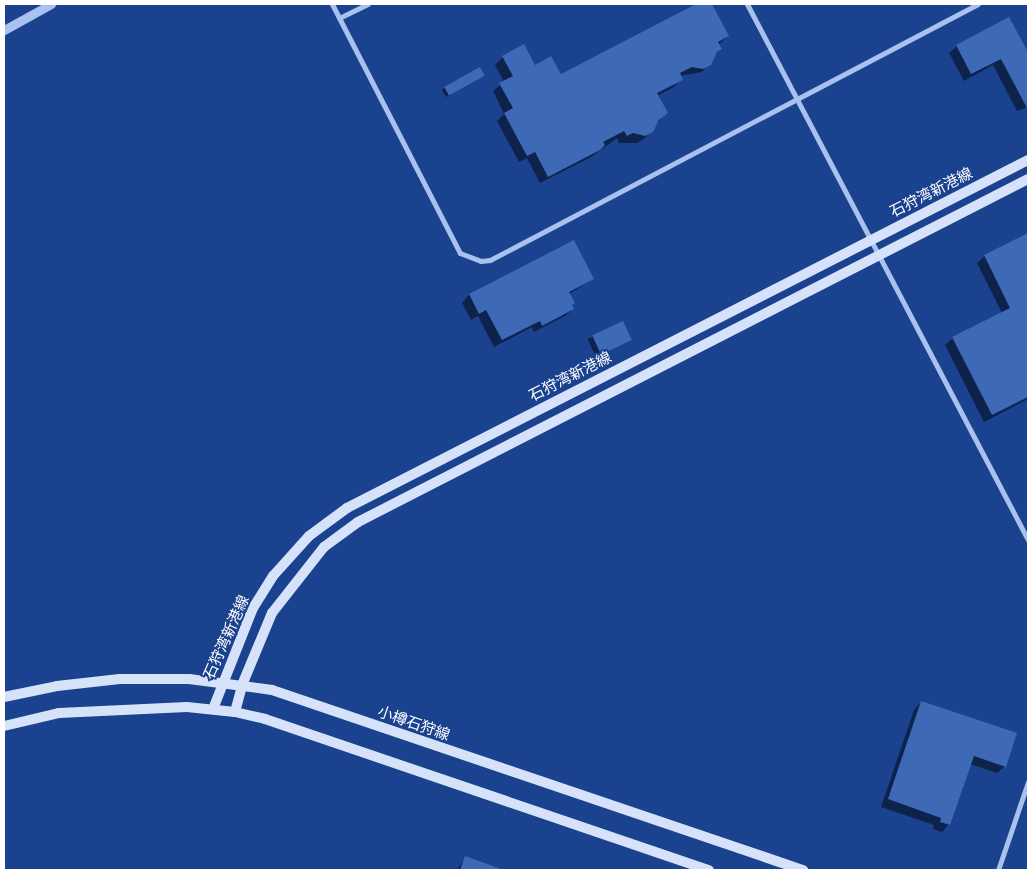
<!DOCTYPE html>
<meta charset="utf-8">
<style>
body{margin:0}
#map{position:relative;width:1032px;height:874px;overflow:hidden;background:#1a428f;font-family:Ubuntu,"Noto Sans JP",sans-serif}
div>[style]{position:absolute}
.shadow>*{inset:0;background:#0007;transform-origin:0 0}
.building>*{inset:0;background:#3e69b6;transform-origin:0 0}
.minor>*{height:5px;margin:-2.5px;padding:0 2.5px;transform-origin:2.5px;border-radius:2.5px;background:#a9c1ee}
.tertiary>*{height:9px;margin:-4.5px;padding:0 4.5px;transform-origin:4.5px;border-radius:4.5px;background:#a9c1ee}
.secondary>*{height:10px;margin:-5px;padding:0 5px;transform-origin:5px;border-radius:5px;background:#d6e2fa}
span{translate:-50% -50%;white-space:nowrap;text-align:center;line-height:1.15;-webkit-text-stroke:4px #1a428f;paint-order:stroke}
.street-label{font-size:15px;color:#fff}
.frame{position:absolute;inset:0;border:5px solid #fff;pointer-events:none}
</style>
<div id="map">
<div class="shadow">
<div style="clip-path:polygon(698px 4px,711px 4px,728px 36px,718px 45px,720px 49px,702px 72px,679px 76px,681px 80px,674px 87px,657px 96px,666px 113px,644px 139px,637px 143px,619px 143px,617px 138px,591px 157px,540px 183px,527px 158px,519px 162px,497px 121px,504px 114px,493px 91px,504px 82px,495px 65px,503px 57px,560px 76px)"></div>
<div style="clip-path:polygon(1009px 18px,1028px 55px,1028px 107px,1017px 111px,993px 65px,964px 81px,949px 53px,957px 46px)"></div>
<div style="clip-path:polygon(484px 76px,446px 97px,442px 90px,445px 87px)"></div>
<div style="clip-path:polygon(1028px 234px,1028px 399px,984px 422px,945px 345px,953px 338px,1002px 313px,977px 263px,985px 256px)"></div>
<div style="clip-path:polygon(574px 241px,593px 279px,569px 294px,573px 309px,565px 316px,534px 332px,532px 327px,494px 347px,478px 316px,471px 320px,462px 303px,469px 295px)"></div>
<div style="left:622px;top:323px;width:19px;height:38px;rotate:65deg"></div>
<div style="clip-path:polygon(921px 702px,1005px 766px,997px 773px,970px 764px,949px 824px,942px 832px,933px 829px,934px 825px,881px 807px,914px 710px)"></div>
<div style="clip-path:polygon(465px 858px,486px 865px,484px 870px,457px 870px)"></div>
</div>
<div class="building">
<div style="clip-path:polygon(696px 4px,712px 4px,729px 36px,718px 42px,722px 49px,717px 52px,711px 65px,703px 69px,692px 67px,680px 73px,683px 80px,657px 93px,668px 113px,659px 120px,653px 132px,645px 136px,633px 133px,627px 136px,624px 131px,603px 142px,605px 145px,600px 150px,548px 177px,535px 152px,527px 156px,504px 113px,513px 108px,499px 83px,513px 76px,502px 56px,524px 44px,535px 65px,551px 56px,561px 74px)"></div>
<div style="clip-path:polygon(1009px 17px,1028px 52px,1028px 110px,1001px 59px,971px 74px,956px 45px)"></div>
<div style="left:480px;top:67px;width:10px;height:41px;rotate:61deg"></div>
<div style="clip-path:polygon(1028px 233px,1028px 397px,992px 415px,952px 337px,1010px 308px,984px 255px)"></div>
<div style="clip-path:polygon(574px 240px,594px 279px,569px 292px,575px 303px,572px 305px,574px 309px,542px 326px,540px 321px,502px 340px,486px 310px,479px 314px,469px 294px)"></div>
<div style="left:623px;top:321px;width:21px;height:34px;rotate:65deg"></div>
<div style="clip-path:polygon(921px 701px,1017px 733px,1006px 767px,974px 756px,950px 825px,940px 822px,941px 818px,888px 799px)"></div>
<div style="clip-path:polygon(465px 856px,501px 869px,500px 870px,460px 870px)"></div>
</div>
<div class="minor">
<div style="left:332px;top:4px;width:280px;rotate:62.8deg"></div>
<div style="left:460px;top:253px;width:22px;rotate:21deg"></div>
<div style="left:481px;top:261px;width:9px;rotate:-6deg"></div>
<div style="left:490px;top:260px;width:551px;rotate:-27.68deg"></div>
<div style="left:747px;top:4px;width:605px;rotate:62.33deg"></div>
<div style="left:339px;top:18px;width:32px;rotate:-26deg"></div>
<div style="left:998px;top:870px;width:93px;rotate:-71.2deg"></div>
</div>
<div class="tertiary">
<div style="left:4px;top:30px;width:54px;rotate:-29deg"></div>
</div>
<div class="secondary">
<div style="left:4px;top:697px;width:54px;rotate:-11.7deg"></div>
<div style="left:57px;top:686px;width:63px;rotate:-6.3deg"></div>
<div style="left:120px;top:679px;width:69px"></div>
<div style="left:189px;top:679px;width:84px;rotate:7.5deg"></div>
<div style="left:272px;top:690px;width:561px;rotate:18.73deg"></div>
<div style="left:213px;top:709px;width:109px;rotate:-68.4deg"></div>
<div style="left:253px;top:608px;width:38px;rotate:-58deg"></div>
<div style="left:273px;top:576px;width:54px;rotate:-48deg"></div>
<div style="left:309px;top:536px;width:47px;rotate:-36.4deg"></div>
<div style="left:347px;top:508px;width:765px;rotate:-27.07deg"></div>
<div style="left:235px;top:712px;width:28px;rotate:-75deg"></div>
<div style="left:242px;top:685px;width:78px;rotate:-67.4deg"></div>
<div style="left:272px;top:613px;width:84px;rotate:-51.8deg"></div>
<div style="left:324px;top:547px;width:42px;rotate:-36.3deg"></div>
<div style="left:358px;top:522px;width:753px;rotate:-27.11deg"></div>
<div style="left:4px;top:726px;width:57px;rotate:-13.3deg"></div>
<div style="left:59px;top:713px;width:128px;rotate:-2.7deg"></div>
<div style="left:187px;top:707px;width:48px;rotate:5.9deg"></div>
<div style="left:235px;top:712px;width:31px;rotate:13deg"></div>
<div style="left:265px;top:719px;width:469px;rotate:18.8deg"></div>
</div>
<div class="street-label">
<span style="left:931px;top:192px;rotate:-27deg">石狩湾新港線</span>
<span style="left:570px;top:376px;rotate:-27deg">石狩湾新港線</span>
<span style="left:226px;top:637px;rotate:-66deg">石狩湾新港線</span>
<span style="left:414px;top:723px;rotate:19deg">小樽石狩線</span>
</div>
<div class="frame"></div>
</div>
